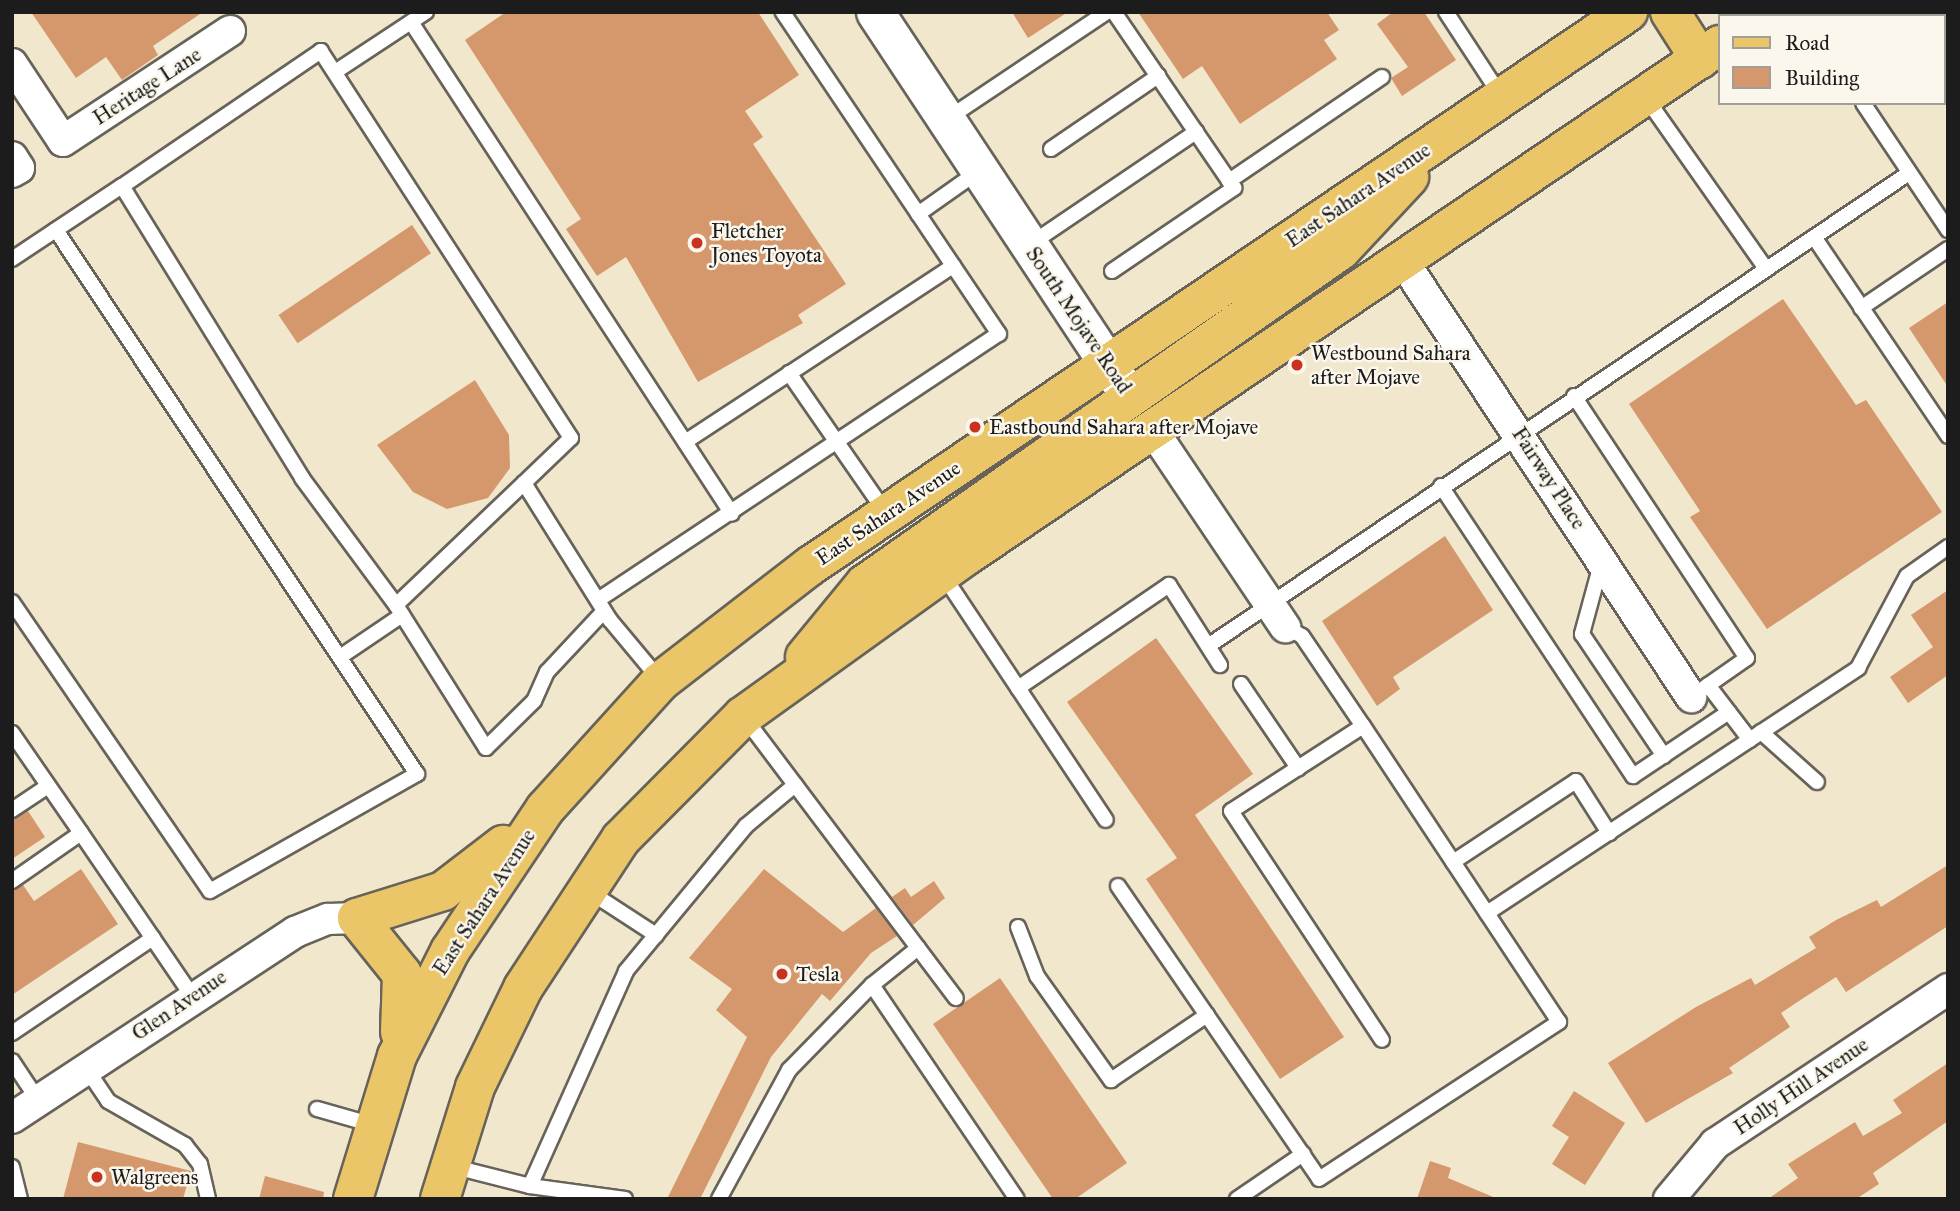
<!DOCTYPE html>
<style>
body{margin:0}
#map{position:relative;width:1960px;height:1211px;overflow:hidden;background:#f1e7cc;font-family:"IM FELL Great Primer",serif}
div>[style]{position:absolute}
.building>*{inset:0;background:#d5986c;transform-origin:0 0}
.roads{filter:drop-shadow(2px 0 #67635a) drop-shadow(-2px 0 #67635a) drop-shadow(0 2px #67635a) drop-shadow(0 -2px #67635a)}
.service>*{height:14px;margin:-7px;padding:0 7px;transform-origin:7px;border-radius:7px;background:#fff}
.minor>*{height:30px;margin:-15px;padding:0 15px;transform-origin:15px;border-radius:15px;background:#fff}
.tertiary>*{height:37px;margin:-18.5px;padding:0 18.5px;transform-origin:18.5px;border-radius:18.5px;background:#fff}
.primary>*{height:38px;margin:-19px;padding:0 19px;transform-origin:19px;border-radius:19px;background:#ebc669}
.dots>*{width:19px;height:19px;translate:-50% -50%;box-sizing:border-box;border:4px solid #fbf7ec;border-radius:50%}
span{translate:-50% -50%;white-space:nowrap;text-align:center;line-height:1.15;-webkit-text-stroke:5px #fbf7ec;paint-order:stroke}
.street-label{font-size:21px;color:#1c1c1c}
.poi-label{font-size:21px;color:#1c1c1c}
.left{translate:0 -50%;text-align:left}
.frame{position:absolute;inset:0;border:14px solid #1c1c1c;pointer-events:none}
.legend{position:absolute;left:1718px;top:14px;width:228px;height:91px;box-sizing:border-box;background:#fbf7ec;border:2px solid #a29f99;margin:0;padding:9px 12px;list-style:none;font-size:21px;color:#1c1c1c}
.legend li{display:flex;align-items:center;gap:14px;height:35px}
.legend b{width:35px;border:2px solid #a29f99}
</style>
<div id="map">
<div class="building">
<div style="clip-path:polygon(31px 12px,203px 12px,153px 46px,158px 55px,122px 80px,106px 57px,76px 78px)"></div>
<div style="clip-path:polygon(506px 12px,758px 12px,799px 75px,745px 111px,763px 137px,753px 144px,846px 284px,798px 315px,803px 323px,698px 382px,626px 257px,597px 276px,566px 229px,581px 219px,465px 40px)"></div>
<div style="clip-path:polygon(1012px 12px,1068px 12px,1028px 38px)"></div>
<div style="clip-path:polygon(1138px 12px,1327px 12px,1339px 30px,1324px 40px,1337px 59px,1240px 124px,1202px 66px,1183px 79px)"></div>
<div style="clip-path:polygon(1393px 12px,1424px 12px,1456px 60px,1402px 96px,1391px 78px,1408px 67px,1377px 24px)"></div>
<div style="left:412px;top:225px;width:34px;height:161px;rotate:56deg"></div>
<div style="clip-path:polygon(1783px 299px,1856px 405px,1866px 400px,1942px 512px,1767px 629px,1690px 517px,1700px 511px,1629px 404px)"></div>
<div style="clip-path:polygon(1948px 302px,1948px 387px,1909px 328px)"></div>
<div style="clip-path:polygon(475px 380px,509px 435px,510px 468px,488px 498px,447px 509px,413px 492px,377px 445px)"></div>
<div style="clip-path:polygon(1445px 536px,1493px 610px,1393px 677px,1400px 689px,1377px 706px,1322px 621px)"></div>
<div style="clip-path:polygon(1948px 590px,1948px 675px,1908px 703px,1890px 677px,1933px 647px,1911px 615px)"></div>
<div style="clip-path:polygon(1156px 638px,1253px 774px,1195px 815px,1344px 1037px,1280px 1079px,1146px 879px,1177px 858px,1067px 702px)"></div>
<div style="clip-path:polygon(28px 811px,45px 837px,12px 859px,12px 820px)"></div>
<div style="clip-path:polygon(1948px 865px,1948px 926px,1846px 992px,1836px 977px,1802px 999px,1781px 1013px,1790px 1027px,1729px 1068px,1733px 1073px,1646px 1123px,1608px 1063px,1696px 1007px,1751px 978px,1755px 985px,1816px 948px,1809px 937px,1836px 920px,1877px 900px,1881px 907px)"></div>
<div style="clip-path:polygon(81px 869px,118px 924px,12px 995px,12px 891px,23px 885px,34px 901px)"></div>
<div style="clip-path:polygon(764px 869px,843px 932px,876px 908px,897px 936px,871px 953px,830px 1001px,822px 994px,771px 1057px,700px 1199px,667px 1199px,747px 1037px,716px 1010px,732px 989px,689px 958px)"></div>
<div style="clip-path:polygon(934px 881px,945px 898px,913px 925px,892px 897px,905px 888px,911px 897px)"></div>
<div style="clip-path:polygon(1000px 978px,1127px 1163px,1075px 1199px,1053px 1199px,933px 1024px)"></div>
<div style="clip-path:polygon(1948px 1063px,1948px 1121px,1873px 1173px,1879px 1184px,1856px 1199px,1768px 1199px,1798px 1178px,1788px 1164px,1855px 1122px,1863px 1136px,1902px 1113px,1893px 1100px)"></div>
<div style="clip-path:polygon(1574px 1091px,1625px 1123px,1585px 1185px,1552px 1164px,1569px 1137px,1552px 1126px)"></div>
<div style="clip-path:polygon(78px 1142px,191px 1171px,183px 1199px,63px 1199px)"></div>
<div style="clip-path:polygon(1430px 1161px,1451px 1168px,1448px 1178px,1498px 1199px,1417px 1199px)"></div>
<div style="clip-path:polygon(265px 1176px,324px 1192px,323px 1199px,259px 1199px)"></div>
</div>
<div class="roads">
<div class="service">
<div style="left:1446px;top:12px;width:100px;rotate:56.8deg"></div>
<div style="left:1803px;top:12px;width:4px;rotate:63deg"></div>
<div style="left:411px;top:22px;width:587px;rotate:56.88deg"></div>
<div style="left:335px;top:72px;width:109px;rotate:-33.4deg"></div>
<div style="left:1948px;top:81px;width:6px;rotate:90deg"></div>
<div style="left:1646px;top:98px;width:209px;rotate:54.9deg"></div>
<div style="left:1863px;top:103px;width:153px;rotate:56.2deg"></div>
<div style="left:947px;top:119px;width:192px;rotate:-33.8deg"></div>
<div style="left:1051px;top:149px;width:130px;rotate:-34.3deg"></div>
<div style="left:1229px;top:181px;width:185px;rotate:-34.2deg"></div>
<div style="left:918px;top:214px;width:75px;rotate:-35.2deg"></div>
<div style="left:1814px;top:237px;width:240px;rotate:56deg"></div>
<div style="left:1029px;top:245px;width:202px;rotate:-34.1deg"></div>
<div style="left:12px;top:259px;width:132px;rotate:-33.6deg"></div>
<div style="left:1112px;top:271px;width:148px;rotate:-34.2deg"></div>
<div style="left:1234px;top:188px;width:213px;rotate:-124.3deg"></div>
<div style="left:1861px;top:308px;width:105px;rotate:-34.1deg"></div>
<div style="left:789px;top:373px;width:170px;rotate:55.3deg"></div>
<div style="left:1574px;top:396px;width:314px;rotate:56.6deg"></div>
<div style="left:1747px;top:658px;width:68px;rotate:145.1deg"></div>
<div style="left:685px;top:442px;width:321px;rotate:-33.3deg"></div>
<div style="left:524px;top:483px;width:65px;rotate:-43.8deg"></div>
<div style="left:571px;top:438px;width:461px;rotate:-122.9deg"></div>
<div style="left:321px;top:51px;width:240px;rotate:145.8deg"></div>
<div style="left:122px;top:186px;width:343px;rotate:58.3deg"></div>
<div style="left:302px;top:478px;width:158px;rotate:53.5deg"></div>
<div style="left:396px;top:605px;width:177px;rotate:-43.6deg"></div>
<div style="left:524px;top:483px;width:162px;rotate:57.9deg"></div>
<div style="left:610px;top:620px;width:78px;rotate:50.2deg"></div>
<div style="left:1441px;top:486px;width:348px;rotate:56.5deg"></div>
<div style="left:1633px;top:776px;width:115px;rotate:-33.7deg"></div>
<div style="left:1601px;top:564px;width:73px;rotate:105.2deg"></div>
<div style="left:1582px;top:634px;width:147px;rotate:56.1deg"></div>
<div style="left:943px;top:575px;width:294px;rotate:56.4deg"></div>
<div style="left:598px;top:600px;width:481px;rotate:-33.6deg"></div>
<div style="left:999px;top:334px;width:388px;rotate:-123.9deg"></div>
<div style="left:12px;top:602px;width:350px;rotate:55.6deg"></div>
<div style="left:210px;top:891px;width:238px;rotate:-29.5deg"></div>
<div style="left:417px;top:774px;width:653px;rotate:-123.57deg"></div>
<div style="left:396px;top:605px;width:169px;rotate:57.8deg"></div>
<div style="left:486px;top:748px;width:67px;rotate:-44.4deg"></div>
<div style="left:534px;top:701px;width:32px;rotate:-66deg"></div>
<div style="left:547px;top:672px;width:83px;rotate:-46.9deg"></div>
<div style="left:1285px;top:627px;width:19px;rotate:28deg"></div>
<div style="left:1302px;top:636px;width:109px;rotate:55.9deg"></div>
<div style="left:1208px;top:646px;width:846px;rotate:-34.01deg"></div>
<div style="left:340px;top:657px;width:75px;rotate:-34.1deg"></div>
<div style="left:1241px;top:684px;width:102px;rotate:55.8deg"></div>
<div style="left:1708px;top:685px;width:69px;rotate:52.6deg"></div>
<div style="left:1018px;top:688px;width:183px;rotate:-34.3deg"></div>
<div style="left:1169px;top:585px;width:95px;rotate:57.5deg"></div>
<div style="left:744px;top:717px;width:352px;rotate:53deg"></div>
<div style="left:1761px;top:732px;width:75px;rotate:41.8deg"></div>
<div style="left:12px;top:733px;width:121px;rotate:55.4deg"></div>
<div style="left:12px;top:810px;width:43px;rotate:-33.7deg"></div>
<div style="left:1453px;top:862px;width:147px;rotate:-33.4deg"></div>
<div style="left:1576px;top:781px;width:62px;rotate:57.6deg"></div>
<div style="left:12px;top:881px;width:84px;rotate:-34.8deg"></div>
<div style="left:81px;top:833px;width:197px;rotate:55.7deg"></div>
<div style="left:1118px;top:886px;width:355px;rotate:55.5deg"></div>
<div style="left:1319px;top:1179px;width:287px;rotate:-33.2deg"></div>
<div style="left:1559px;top:1022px;width:355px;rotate:-123.5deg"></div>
<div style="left:1363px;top:726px;width:157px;rotate:147.2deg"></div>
<div style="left:1231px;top:811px;width:274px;rotate:56.6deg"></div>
<div style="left:590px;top:892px;width:79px;rotate:33.1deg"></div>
<div style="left:1487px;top:913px;width:445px;rotate:-33.4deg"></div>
<div style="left:1858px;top:668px;width:104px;rotate:-62deg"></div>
<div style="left:1907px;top:576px;width:50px;rotate:-35.3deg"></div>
<div style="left:1018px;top:927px;width:53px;rotate:68.8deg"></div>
<div style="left:1037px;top:976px;width:128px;rotate:54.6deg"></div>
<div style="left:1111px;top:1080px;width:116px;rotate:-34.1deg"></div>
<div style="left:918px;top:948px;width:59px;rotate:141.2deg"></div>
<div style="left:872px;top:985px;width:258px;rotate:55.9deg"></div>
<div style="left:12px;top:1033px;width:170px;rotate:-34deg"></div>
<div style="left:12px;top:1061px;width:47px;rotate:56.3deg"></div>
<div style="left:86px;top:1068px;width:40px;rotate:56deg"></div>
<div style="left:108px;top:1101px;width:89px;rotate:29.7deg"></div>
<div style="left:185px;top:1145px;width:24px;rotate:52deg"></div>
<div style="left:200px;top:1164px;width:36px;rotate:77deg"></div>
<div style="left:317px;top:1109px;width:58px;rotate:15.9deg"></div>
<div style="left:451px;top:1166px;width:81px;rotate:14.2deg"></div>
<div style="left:530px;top:1186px;width:96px;rotate:7.8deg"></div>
<div style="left:12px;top:1167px;width:33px;rotate:76deg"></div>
<div style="left:530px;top:1186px;width:235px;rotate:-65.9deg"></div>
<div style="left:626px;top:971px;width:188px;rotate:-50.4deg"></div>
<div style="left:746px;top:826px;width:64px;rotate:-39.9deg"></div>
<div style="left:719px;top:1199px;width:147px;rotate:-61.5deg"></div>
<div style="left:789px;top:1070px;width:119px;rotate:-45.7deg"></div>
<div style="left:1237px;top:1199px;width:80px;rotate:-34.3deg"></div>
</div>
<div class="minor">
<div style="left:12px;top:64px;width:92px;rotate:56.5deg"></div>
<div style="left:63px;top:141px;width:200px;rotate:-33.4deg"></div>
<div style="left:12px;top:157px;width:13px;rotate:58deg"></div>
<div style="left:19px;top:168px;width:8px;rotate:150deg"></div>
<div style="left:1403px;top:261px;width:523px;rotate:56.55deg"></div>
<div style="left:1152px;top:429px;width:239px;rotate:56.1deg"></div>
<div style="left:12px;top:1118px;width:339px;rotate:-33.3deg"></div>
<div style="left:295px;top:932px;width:35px;rotate:-22deg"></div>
<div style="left:328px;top:919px;width:29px;rotate:-2deg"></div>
<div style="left:1669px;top:1199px;width:72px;rotate:-50.1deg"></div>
<div style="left:1715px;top:1144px;width:280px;rotate:-33.6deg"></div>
</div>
<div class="tertiary">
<div style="left:875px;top:12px;width:455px;rotate:56.5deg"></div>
</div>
<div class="primary">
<div style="left:1670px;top:12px;width:56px;rotate:57.4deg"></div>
<div style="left:1763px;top:16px;width:6px;rotate:-39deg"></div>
<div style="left:805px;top:657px;width:94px;rotate:-50.6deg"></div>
<div style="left:865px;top:584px;width:581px;rotate:-35.06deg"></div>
<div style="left:1341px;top:250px;width:100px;rotate:-47deg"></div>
<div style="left:400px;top:1032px;width:58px;rotate:-88deg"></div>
<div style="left:402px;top:974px;width:72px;rotate:-128.8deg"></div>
<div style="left:357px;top:918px;width:90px;rotate:-17.4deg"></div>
<div style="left:443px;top:891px;width:76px;rotate:-37.5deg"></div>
<div style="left:353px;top:1199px;width:150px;rotate:-72.9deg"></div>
<div style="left:397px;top:1056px;width:118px;rotate:-63.2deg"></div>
<div style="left:450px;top:951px;width:171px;rotate:-56.2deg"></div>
<div style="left:545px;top:809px;width:173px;rotate:-47.8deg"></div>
<div style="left:661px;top:681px;width:188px;rotate:-37.7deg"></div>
<div style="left:810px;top:566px;width:988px;rotate:-34.11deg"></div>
<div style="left:440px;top:1199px;width:117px;rotate:-72.6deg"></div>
<div style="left:475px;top:1087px;width:110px;rotate:-64.1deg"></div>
<div style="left:523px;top:988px;width:178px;rotate:-56.7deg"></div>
<div style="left:621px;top:839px;width:173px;rotate:-45.2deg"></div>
<div style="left:743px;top:716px;width:274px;rotate:-35.7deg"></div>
<div style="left:966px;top:556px;width:911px;rotate:-34.13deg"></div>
</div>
</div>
<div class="dots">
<div style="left:697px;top:243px;background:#c8321e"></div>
<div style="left:1297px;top:365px;background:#c8321e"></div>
<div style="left:975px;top:427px;background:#c8321e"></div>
<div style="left:782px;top:974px;background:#c8321e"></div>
<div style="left:97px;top:1177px;background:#c8321e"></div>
</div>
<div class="street-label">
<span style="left:147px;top:86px;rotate:-33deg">Heritage Lane</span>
<span style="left:1358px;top:195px;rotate:-34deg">East Sahara Avenue</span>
<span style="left:1079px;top:320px;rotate:56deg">South Mojave Road</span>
<span style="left:1549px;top:478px;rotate:57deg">Fairway Place</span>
<span style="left:888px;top:513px;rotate:-34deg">East Sahara Avenue</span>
<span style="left:484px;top:902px;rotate:-57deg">East Sahara Avenue</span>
<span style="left:179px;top:1005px;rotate:-34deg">Glen Avenue</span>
<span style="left:1801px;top:1086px;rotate:-34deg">Holly Hill Avenue</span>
</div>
<div class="poi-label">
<span class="left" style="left:711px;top:243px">Fletcher<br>Jones Toyota</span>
<span class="left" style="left:1311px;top:365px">Westbound Sahara<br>after Mojave</span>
<span class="left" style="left:989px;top:427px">Eastbound Sahara after Mojave</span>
<span class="left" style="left:796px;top:974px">Tesla</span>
<span class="left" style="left:111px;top:1177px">Walgreens</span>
</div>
<div class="frame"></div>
<ul class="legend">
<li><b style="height:9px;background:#ebc669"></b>Road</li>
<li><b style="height:19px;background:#d5986c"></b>Building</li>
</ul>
</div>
